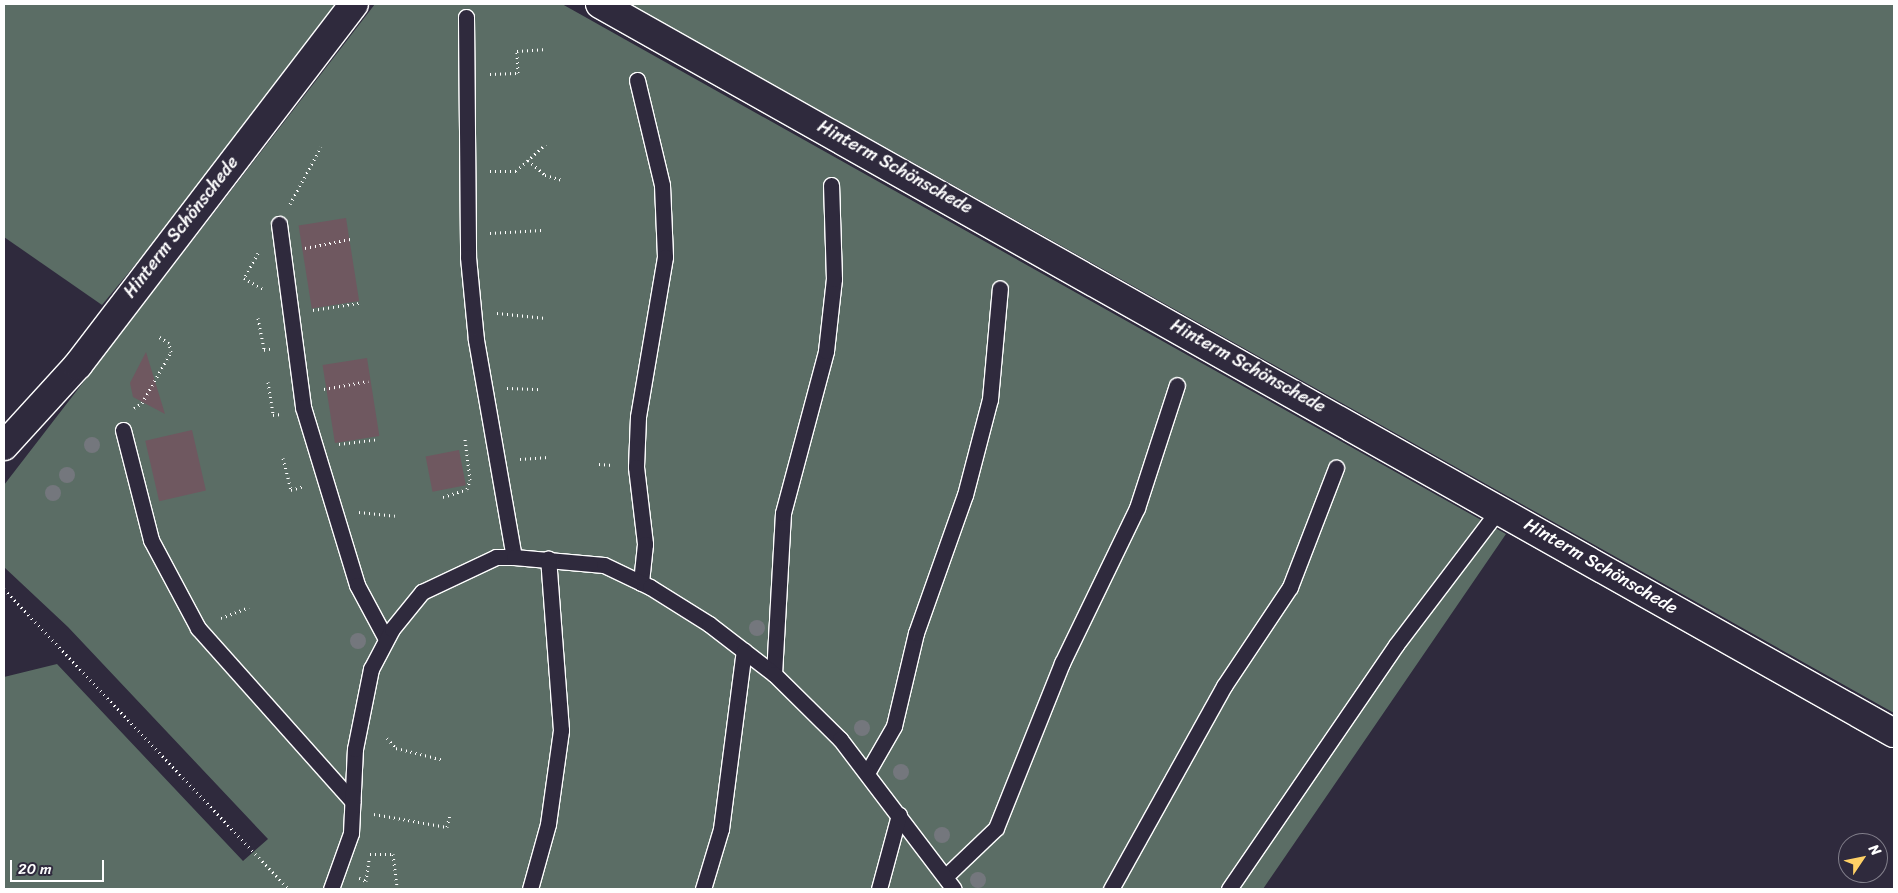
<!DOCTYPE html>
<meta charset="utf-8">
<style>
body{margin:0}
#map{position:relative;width:1898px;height:893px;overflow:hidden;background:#2f2a3d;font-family:Sriracha,sans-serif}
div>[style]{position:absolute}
.green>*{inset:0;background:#5b6d65}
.building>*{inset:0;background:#6f5860;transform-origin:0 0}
.path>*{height:3px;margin-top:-1.5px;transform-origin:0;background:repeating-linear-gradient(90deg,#fff 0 1px,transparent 0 5px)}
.roads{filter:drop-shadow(1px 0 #fff) drop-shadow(-1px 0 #fff) drop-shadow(0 1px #fff) drop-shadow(0 -1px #fff)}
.lane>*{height:15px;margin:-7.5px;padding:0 7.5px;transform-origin:7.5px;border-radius:7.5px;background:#2f2a3d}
.street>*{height:28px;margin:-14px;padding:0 14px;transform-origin:14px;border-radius:14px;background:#2f2a3d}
.trees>*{width:16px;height:16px;margin:-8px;border-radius:50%;background:#74777d}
span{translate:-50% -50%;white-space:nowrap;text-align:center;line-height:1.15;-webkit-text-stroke:4.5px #2f2a3d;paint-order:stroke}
.street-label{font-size:18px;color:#fff}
.frame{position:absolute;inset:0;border:5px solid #fff;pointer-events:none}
.north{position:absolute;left:1838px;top:833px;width:50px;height:50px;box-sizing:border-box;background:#2f2a3d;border:1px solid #827f8b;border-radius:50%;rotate:56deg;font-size:14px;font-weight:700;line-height:20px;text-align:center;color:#fff}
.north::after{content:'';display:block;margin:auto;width:18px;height:22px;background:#ffd166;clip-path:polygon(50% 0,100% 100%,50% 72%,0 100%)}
.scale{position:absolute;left:10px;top:860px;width:94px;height:22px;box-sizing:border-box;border:2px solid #fff;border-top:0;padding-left:6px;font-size:15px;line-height:18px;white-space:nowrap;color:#fff;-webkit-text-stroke:4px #2f2a3d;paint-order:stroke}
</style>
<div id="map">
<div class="green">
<div style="clip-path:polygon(4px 4px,339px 4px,237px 141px,102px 305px,4px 237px)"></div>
<div style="clip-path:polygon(375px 4px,562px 4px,1506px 534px,1263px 889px,4px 889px,4px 677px,57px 664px,243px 861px,268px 839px,68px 627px,4px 567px,4px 485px)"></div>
<div style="clip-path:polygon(628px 4px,1894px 4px,1894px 713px,912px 162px)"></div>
</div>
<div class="building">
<div style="left:346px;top:218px;width:84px;height:48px;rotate:81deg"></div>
<div style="clip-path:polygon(146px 352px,165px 414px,133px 397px,130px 383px)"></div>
<div style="left:367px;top:358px;width:79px;height:45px;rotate:81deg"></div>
<div style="left:192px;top:430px;width:62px;height:48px;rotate:77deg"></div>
<div style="left:459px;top:450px;width:36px;height:34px;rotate:79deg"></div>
</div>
<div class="path">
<div style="left:490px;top:74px;width:28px;rotate:-2deg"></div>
<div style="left:518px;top:73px;width:22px;rotate:-93deg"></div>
<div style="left:517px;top:51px;width:30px;rotate:-4deg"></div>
<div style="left:528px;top:160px;width:23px;rotate:41deg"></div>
<div style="left:545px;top:175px;width:19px;rotate:16deg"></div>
<div style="left:490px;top:171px;width:26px"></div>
<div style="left:516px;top:171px;width:40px;rotate:-42deg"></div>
<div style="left:290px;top:204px;width:65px;rotate:-61.5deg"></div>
<div style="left:490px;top:233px;width:52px;rotate:-3.3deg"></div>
<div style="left:305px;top:248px;width:46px;rotate:-11.3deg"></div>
<div style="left:258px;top:253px;width:29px;rotate:119deg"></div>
<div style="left:244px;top:278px;width:22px;rotate:30deg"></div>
<div style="left:313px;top:310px;width:47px;rotate:-8.7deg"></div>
<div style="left:497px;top:313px;width:49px;rotate:5.8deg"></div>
<div style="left:258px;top:318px;width:33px;rotate:79deg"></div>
<div style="left:264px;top:350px;width:9px;rotate:-13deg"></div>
<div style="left:268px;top:382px;width:33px;rotate:81deg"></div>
<div style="left:273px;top:415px;width:8px;rotate:-7deg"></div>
<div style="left:507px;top:388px;width:35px;rotate:2deg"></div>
<div style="left:324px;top:389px;width:45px;rotate:-10.3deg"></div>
<div style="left:134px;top:408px;width:9px;rotate:-32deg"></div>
<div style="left:142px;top:403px;width:59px;rotate:-60.4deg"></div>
<div style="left:171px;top:352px;width:9px;rotate:-103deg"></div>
<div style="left:169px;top:343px;width:13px;rotate:-148deg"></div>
<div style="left:339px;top:444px;width:38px;rotate:-7deg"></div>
<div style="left:283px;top:458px;width:33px;rotate:76deg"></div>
<div style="left:291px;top:490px;width:14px;rotate:-17deg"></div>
<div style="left:520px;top:459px;width:29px;rotate:-4deg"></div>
<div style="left:599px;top:464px;width:14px;rotate:4deg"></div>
<div style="left:443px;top:497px;width:25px;rotate:-18deg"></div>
<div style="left:467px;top:489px;width:9px;rotate:-72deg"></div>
<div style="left:470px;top:480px;width:41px;rotate:-97deg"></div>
<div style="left:359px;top:512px;width:36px;rotate:6deg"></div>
<div style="left:4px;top:589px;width:414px;rotate:46.5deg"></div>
<div style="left:221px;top:618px;width:30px;rotate:-21deg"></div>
<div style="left:387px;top:738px;width:13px;rotate:48deg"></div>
<div style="left:396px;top:748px;width:49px;rotate:14deg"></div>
<div style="left:374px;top:814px;width:74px;rotate:10.1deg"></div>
<div style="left:447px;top:827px;width:13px;rotate:-77deg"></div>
<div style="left:370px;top:854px;width:23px"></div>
<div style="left:393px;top:854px;width:35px;rotate:83deg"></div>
<div style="left:359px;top:878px;width:8px;rotate:23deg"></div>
<div style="left:366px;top:881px;width:21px;rotate:-82deg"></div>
</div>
<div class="roads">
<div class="lane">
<div style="left:466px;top:17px;width:240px;rotate:89.5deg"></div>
<div style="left:468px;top:257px;width:83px;rotate:84.5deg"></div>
<div style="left:476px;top:340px;width:220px;rotate:80.1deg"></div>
<div style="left:637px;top:80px;width:108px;rotate:76.6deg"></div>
<div style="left:662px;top:185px;width:72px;rotate:87.6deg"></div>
<div style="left:665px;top:257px;width:162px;rotate:99.6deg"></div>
<div style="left:638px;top:417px;width:50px;rotate:92.3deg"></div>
<div style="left:636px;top:467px;width:78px;rotate:83.3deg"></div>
<div style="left:645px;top:544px;width:39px;rotate:96deg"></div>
<div style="left:279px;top:224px;width:185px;rotate:82.5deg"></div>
<div style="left:303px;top:407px;width:186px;rotate:73.1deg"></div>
<div style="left:357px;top:585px;width:61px;rotate:61.8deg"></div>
<div style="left:123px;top:430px;width:114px;rotate:75.7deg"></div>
<div style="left:151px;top:540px;width:100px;rotate:61.9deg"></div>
<div style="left:198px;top:628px;width:232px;rotate:48.3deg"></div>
<div style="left:774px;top:674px;width:161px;rotate:-86.8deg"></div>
<div style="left:783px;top:513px;width:168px;rotate:-75.1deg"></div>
<div style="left:826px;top:351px;width:72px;rotate:-83.7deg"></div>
<div style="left:834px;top:279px;width:94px;rotate:-91.8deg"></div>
<div style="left:867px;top:773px;width:54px;rotate:-60.1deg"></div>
<div style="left:894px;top:726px;width:96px;rotate:-76.7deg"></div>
<div style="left:916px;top:633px;width:146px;rotate:-70.5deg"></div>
<div style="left:965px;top:495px;width:99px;rotate:-75.4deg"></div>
<div style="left:990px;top:399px;width:111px;rotate:-84.9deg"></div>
<div style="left:946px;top:876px;width:69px;rotate:-43.8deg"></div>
<div style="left:996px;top:828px;width:178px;rotate:-68.2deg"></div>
<div style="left:1062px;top:663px;width:172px;rotate:-64.2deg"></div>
<div style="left:1137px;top:508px;width:129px;rotate:-72deg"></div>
<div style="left:331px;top:889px;width:59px;rotate:-70.3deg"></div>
<div style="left:351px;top:833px;width:84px;rotate:-87.3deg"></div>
<div style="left:355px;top:749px;width:82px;rotate:-78.7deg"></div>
<div style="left:371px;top:669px;width:45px;rotate:-62.3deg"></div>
<div style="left:392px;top:629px;width:48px;rotate:-51deg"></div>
<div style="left:422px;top:592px;width:82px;rotate:-25.3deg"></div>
<div style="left:496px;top:557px;width:18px"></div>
<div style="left:514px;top:557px;width:90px;rotate:5.1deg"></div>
<div style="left:604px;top:565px;width:51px;rotate:25.6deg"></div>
<div style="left:650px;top:587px;width:70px;rotate:32.1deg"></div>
<div style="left:709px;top:624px;width:82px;rotate:37.6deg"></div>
<div style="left:774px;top:674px;width:93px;rotate:44.6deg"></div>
<div style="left:840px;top:739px;width:188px;rotate:52.8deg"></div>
<div style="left:530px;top:889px;width:67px;rotate:-74.5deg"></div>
<div style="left:548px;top:824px;width:95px;rotate:-82.1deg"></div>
<div style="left:561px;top:730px;width:172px;rotate:-94.3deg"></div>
<div style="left:703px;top:889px;width:63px;rotate:-73.3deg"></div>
<div style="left:721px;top:829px;width:180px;rotate:-82.7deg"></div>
<div style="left:879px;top:889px;width:77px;rotate:-74.9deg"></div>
<div style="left:1111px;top:889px;width:232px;rotate:-60.9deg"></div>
<div style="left:1224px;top:686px;width:119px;rotate:-56.3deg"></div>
<div style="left:1290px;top:587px;width:128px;rotate:-68.9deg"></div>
<div style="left:1229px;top:889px;width:296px;rotate:-55.6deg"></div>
<div style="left:1396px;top:645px;width:172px;rotate:-52.8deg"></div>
</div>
<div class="street">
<div style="left:600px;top:4px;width:1485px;rotate:29.4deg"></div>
<div style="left:4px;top:446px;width:110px;rotate:-47.6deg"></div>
<div style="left:78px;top:365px;width:454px;rotate:-52.6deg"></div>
</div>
</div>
<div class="trees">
<div style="left:92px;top:445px"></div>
<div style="left:67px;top:475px"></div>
<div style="left:53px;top:493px"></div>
<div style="left:757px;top:628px"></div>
<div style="left:358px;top:641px"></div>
<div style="left:862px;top:728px"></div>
<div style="left:901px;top:772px"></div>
<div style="left:942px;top:835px"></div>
<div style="left:978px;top:880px"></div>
</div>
<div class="street-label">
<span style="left:895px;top:167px;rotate:29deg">Hinterm Schönschede</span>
<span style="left:181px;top:227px;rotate:-52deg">Hinterm Schönschede</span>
<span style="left:1248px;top:366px;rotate:29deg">Hinterm Schönschede</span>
<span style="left:1601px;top:566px;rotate:30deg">Hinterm Schönschede</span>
</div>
<div class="frame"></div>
<div class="north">N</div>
<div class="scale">20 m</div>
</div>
